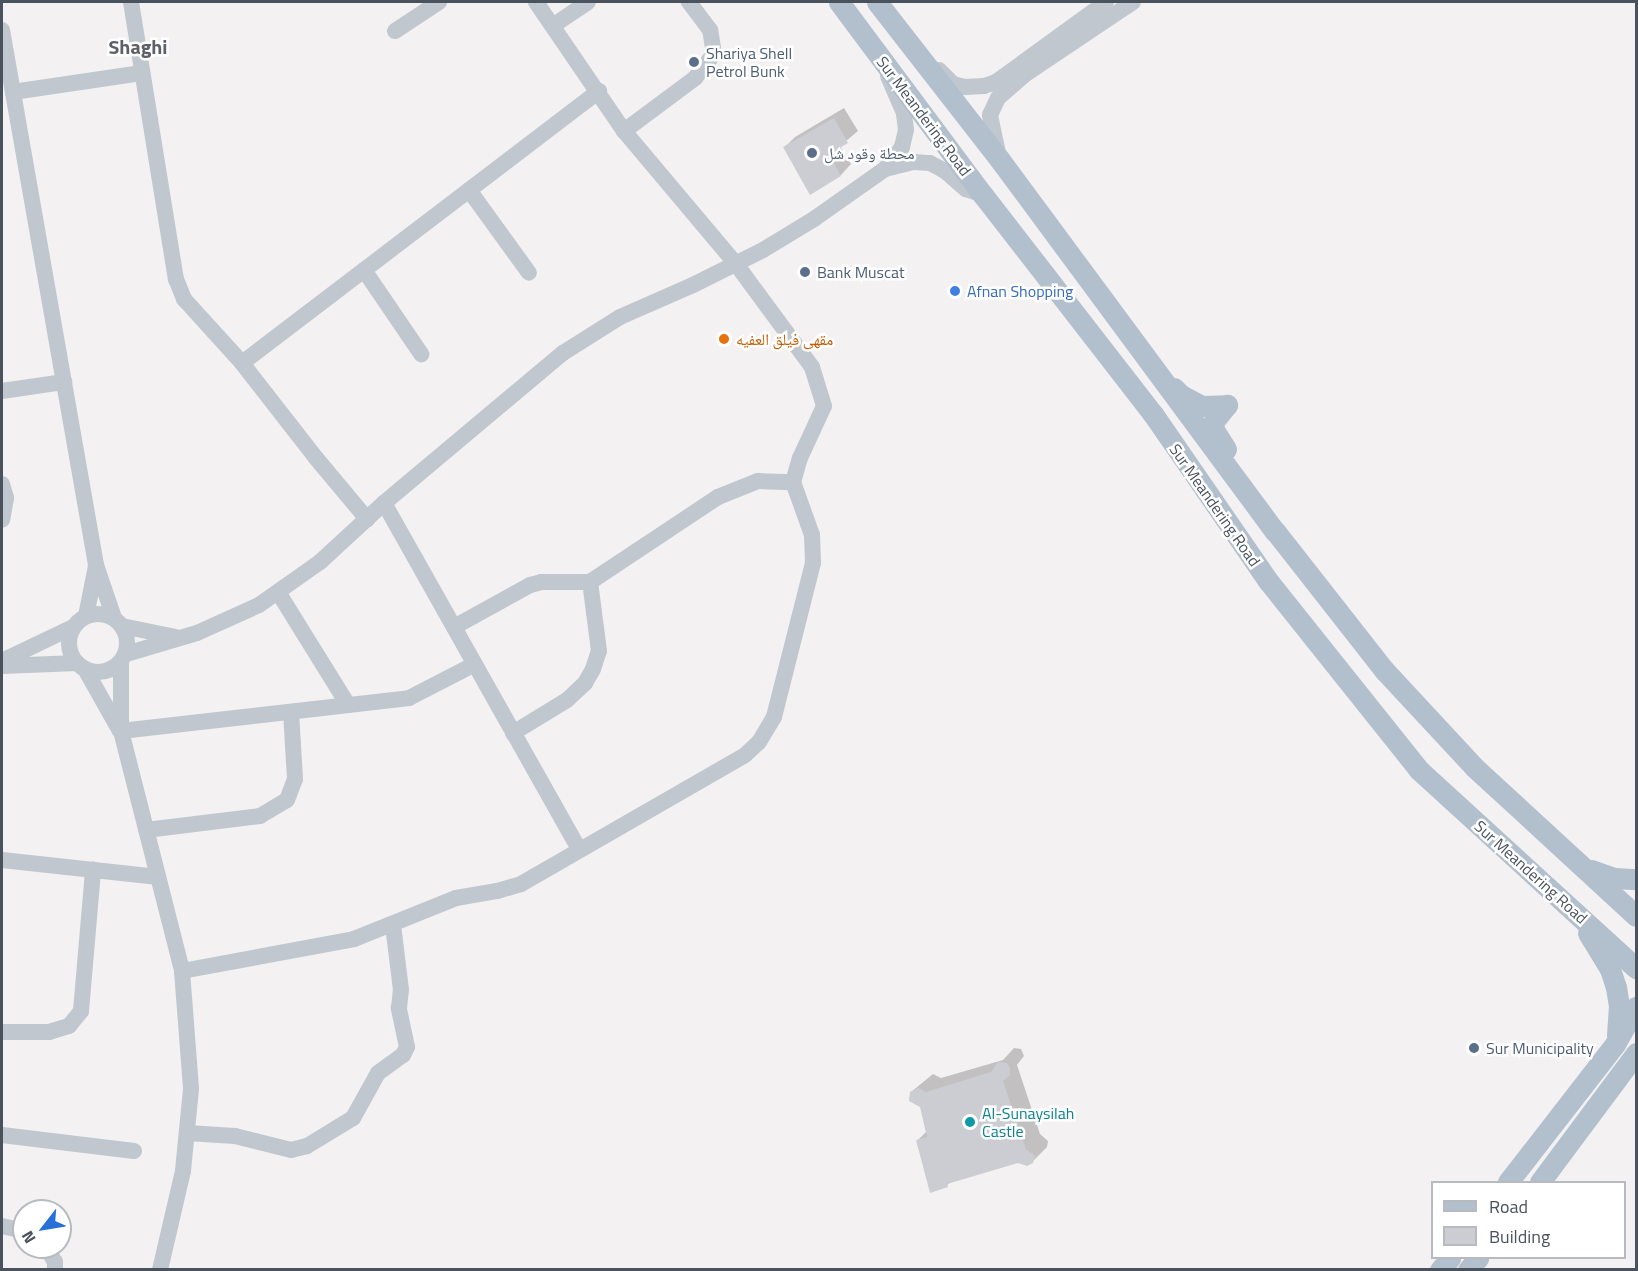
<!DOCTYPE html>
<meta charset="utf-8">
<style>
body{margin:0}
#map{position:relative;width:1638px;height:1271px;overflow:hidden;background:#f3f1f1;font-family:"Titillium Web","Noto Naskh Arabic",sans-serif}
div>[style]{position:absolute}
.shadow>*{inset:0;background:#0003}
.building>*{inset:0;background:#cbcdd3}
.minor>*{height:16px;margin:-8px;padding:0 8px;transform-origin:8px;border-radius:8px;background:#c0c7ce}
.minor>.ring{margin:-8px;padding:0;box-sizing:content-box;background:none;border:16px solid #c0c7ce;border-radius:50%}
.major>*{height:21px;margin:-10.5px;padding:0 10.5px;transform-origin:10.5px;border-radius:10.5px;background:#b2bfcd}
.dots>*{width:16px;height:16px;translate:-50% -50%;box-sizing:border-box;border:3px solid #fff;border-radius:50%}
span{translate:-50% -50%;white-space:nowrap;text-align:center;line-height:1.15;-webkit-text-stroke:5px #fff;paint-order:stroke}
.service-label{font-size:16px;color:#4e5e75}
.left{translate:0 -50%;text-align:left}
.street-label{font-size:16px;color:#4a535d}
.shop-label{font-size:16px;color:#366cbe}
.food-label{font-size:16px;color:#c56008}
.culture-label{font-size:16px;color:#0d838f}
.quarter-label{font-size:20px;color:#5d6165;font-weight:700}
.frame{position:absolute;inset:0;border:3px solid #4a535d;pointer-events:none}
.legend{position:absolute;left:1431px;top:1181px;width:195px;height:78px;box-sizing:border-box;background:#fff;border:2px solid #b7babe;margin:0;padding:8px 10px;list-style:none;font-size:18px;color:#4a535d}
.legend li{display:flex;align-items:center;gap:12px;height:30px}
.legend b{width:30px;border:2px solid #b7babe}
.north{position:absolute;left:12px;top:1199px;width:60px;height:60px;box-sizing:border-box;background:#fff;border:2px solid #b7babe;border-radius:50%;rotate:239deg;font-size:16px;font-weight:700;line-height:24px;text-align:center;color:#4a535d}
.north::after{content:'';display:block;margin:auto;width:21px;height:27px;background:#2670d7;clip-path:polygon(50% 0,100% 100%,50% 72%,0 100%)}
</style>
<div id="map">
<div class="shadow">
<div style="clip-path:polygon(844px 108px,858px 131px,840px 146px,851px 164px,841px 175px,811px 193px,785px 147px,795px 137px)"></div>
<div style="clip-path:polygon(1014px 1048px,1021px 1049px,1024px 1056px,1017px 1065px,1040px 1134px,1048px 1141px,1047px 1147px,1032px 1162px,1019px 1161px,951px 1182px,947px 1185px,918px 1140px,927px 1131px,921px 1106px,911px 1092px,933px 1074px,941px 1078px,1003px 1060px)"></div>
</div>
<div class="building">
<div style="clip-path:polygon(834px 118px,848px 143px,829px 154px,841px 176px,810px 195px,783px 147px)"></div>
<div style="clip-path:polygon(998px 1062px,1007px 1063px,1010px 1068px,1010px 1075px,1003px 1081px,1026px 1149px,1035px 1156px,1033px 1163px,1027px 1166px,1018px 1163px,947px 1184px,948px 1187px,930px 1193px,916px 1140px,927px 1137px,920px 1107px,909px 1101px,910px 1092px,918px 1088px,926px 1092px,991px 1072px)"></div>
</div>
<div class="minor">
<div style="left:131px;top:2px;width:281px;rotate:80.8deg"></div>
<div style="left:176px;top:279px;width:22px;rotate:68deg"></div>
<div style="left:184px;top:299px;width:86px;rotate:47.8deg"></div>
<div style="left:242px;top:363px;width:120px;rotate:52.1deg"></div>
<div style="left:316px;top:458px;width:80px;rotate:50.1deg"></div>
<div style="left:554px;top:25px;width:41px;rotate:-34.1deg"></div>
<div style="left:2px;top:30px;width:543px;rotate:80.03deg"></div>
<div style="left:96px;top:565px;width:56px;rotate:71.2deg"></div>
<div style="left:395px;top:31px;width:53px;rotate:-33.4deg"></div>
<div style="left:939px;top:70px;width:20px;rotate:45deg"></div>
<div style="left:953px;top:84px;width:11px;rotate:15deg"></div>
<div style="left:964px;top:87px;width:20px;rotate:-3deg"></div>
<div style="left:984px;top:86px;width:13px;rotate:-18deg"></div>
<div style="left:996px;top:82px;width:136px;rotate:-36deg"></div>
<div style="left:13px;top:92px;width:130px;rotate:-8.4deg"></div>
<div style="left:624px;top:131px;width:89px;rotate:-36.7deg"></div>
<div style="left:695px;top:78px;width:31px;rotate:-52deg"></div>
<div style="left:714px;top:54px;width:24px;rotate:-99deg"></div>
<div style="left:710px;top:30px;width:35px;rotate:-127deg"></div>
<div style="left:998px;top:153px;width:39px;rotate:-102deg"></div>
<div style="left:990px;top:115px;width:19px;rotate:-65deg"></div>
<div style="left:998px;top:98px;width:35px;rotate:-41deg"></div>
<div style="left:1024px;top:75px;width:131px;rotate:-33.8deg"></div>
<div style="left:885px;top:169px;width:30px;rotate:-14deg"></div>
<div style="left:914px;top:162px;width:16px;rotate:4deg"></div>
<div style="left:930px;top:163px;width:17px;rotate:28deg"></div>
<div style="left:945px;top:171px;width:28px;rotate:41deg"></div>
<div style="left:966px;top:189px;width:18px;rotate:19deg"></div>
<div style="left:469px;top:190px;width:102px;rotate:54.1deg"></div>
<div style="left:364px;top:270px;width:102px;rotate:55.8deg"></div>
<div style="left:242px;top:363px;width:449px;rotate:-37.3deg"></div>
<div style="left:2px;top:391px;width:63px;rotate:-8.3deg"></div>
<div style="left:2px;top:484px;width:15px;rotate:74deg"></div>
<div style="left:6px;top:498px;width:22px;rotate:100deg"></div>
<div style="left:384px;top:503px;width:397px;rotate:60.6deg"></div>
<div style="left:278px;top:592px;width:133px;rotate:58.2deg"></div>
<div class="ring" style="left:69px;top:614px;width:42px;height:42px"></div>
<div style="left:86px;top:616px;width:51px;rotate:-78.7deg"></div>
<div style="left:122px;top:626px;width:55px;rotate:11.5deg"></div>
<div style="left:454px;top:627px;width:87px;rotate:-28.9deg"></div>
<div style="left:530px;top:585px;width:11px;rotate:-15deg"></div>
<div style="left:541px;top:582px;width:49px"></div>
<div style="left:590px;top:582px;width:154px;rotate:-33.6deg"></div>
<div style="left:718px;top:497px;width:43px;rotate:-21.8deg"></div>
<div style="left:758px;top:481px;width:35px;rotate:2deg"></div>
<div style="left:126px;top:654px;width:74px;rotate:-16.5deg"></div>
<div style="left:197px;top:633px;width:68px;rotate:-24.3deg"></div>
<div style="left:259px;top:605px;width:75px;rotate:-35.2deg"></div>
<div style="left:320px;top:562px;width:87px;rotate:-42.7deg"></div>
<div style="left:384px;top:503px;width:234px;rotate:-40deg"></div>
<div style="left:563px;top:353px;width:67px;rotate:-32.3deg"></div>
<div style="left:620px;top:317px;width:80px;rotate:-23.7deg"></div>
<div style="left:693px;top:285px;width:78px;rotate:-26.6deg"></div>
<div style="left:763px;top:250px;width:60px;rotate:-31.3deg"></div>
<div style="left:814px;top:219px;width:87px;rotate:-35.2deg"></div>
<div style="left:885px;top:169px;width:28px;rotate:-52deg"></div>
<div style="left:902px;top:147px;width:17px;rotate:-77deg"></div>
<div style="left:906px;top:130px;width:17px;rotate:-97deg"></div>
<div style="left:904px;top:113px;width:40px;rotate:-113.4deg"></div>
<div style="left:2px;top:661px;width:79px;rotate:-25.6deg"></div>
<div style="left:121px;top:662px;width:69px;rotate:90deg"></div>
<div style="left:121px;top:731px;width:248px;rotate:75.7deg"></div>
<div style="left:182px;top:971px;width:118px;rotate:85.6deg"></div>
<div style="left:191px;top:1089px;width:82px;rotate:95.6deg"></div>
<div style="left:183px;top:1171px;width:102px;rotate:103.1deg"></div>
<div style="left:2px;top:666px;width:75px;rotate:-2.3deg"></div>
<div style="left:85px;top:669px;width:71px;rotate:60.6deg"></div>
<div style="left:121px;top:731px;width:290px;rotate:-6.5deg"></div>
<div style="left:409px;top:698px;width:74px;rotate:-27.3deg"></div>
<div style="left:513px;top:733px;width:63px;rotate:-31.4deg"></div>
<div style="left:567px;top:700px;width:25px;rotate:-43deg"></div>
<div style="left:585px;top:683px;width:16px;rotate:-60deg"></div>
<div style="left:593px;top:669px;width:19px;rotate:-72deg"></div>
<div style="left:599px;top:651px;width:70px;rotate:-97.4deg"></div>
<div style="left:146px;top:830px;width:115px;rotate:-7deg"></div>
<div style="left:260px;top:816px;width:31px;rotate:-31deg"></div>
<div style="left:287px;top:800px;width:22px;rotate:-69deg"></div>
<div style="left:295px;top:779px;width:67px;rotate:-93.4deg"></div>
<div style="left:2px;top:860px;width:157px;rotate:6.2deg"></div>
<div style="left:182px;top:971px;width:175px;rotate:-10.5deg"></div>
<div style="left:354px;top:939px;width:110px;rotate:-21.9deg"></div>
<div style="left:456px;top:898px;width:42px;rotate:-9.7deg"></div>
<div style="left:497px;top:891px;width:25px;rotate:-16deg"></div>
<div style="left:521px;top:884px;width:258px;rotate:-29.9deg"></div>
<div style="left:745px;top:755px;width:19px;rotate:-43deg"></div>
<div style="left:759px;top:742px;width:29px;rotate:-59deg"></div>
<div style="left:774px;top:717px;width:159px;rotate:-75.8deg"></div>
<div style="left:813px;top:563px;width:28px;rotate:-92deg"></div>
<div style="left:812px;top:535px;width:56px;rotate:-109.7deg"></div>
<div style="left:793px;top:482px;width:25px;rotate:-74deg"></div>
<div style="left:800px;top:458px;width:57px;rotate:-65.2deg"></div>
<div style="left:824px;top:406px;width:41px;rotate:-107.1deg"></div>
<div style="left:812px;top:367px;width:128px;rotate:-126.4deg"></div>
<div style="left:736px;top:264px;width:174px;rotate:-130.1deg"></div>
<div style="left:624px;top:131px;width:156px;rotate:-124.3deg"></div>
<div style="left:2px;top:1032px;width:47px"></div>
<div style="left:49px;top:1032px;width:21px;rotate:-17deg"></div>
<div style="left:69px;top:1026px;width:19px;rotate:-51deg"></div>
<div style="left:81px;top:1011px;width:142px;rotate:-85.1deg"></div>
<div style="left:187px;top:1133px;width:48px;rotate:3.6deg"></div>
<div style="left:235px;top:1136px;width:58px;rotate:14deg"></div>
<div style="left:291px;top:1150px;width:16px;rotate:-14deg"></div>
<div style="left:307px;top:1146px;width:54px;rotate:-31.3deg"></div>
<div style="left:353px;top:1118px;width:51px;rotate:-60.9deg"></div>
<div style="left:378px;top:1073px;width:31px;rotate:-36deg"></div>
<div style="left:403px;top:1055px;width:9px;rotate:-63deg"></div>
<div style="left:407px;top:1047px;width:40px;rotate:-102deg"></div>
<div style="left:399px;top:1008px;width:18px;rotate:-84deg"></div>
<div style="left:401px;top:990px;width:65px;rotate:-97deg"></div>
<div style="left:2px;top:1135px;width:133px;rotate:6.9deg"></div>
<div style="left:2px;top:1226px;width:23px;rotate:13deg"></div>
<div style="left:46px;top:1247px;width:17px;rotate:59deg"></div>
<div style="left:55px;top:1262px;width:8px;rotate:90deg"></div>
</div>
<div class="major">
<div style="left:839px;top:2px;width:241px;rotate:53.3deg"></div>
<div style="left:983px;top:195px;width:277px;rotate:52.2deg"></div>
<div style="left:1153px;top:414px;width:204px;rotate:55.4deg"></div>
<div style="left:1269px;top:582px;width:241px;rotate:51.4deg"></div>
<div style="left:1419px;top:770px;width:294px;rotate:42.4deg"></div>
<div style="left:877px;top:2px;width:200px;rotate:52.1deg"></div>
<div style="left:1000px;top:160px;width:462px;rotate:53.5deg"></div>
<div style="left:1275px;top:531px;width:177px;rotate:51.9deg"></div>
<div style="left:1384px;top:670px;width:132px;rotate:47.1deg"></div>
<div style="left:1474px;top:767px;width:220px;rotate:42.6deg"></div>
<div style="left:1174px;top:388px;width:10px;rotate:45deg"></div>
<div style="left:1181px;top:395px;width:24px;rotate:28deg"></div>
<div style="left:1202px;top:406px;width:25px;rotate:-2deg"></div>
<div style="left:1226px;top:449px;width:25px;rotate:-122deg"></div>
<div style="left:1213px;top:428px;width:7px;rotate:-82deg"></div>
<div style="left:1214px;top:421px;width:21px;rotate:-51deg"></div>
<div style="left:1591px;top:870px;width:24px;rotate:19deg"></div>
<div style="left:1614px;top:878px;width:22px;rotate:3deg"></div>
<div style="left:1588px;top:933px;width:42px;rotate:58.6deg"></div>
<div style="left:1610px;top:969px;width:19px;rotate:72deg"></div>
<div style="left:1616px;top:987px;width:19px;rotate:81deg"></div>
<div style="left:1619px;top:1006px;width:29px;rotate:94deg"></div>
<div style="left:1508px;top:1182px;width:175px;rotate:-52.2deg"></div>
<div style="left:1615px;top:1044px;width:43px;rotate:-60.4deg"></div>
<div style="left:1540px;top:1182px;width:161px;rotate:-53.3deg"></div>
<div style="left:1440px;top:1270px;width:16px;rotate:-50deg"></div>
<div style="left:1468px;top:1270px;width:16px;rotate:-50deg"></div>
</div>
<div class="dots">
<div style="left:694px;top:62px;background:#5c6f8a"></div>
<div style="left:812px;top:153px;background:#5c6f8a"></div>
<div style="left:805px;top:272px;background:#5c6f8a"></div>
<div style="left:955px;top:291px;background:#3f7fe0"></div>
<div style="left:724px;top:339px;background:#e8710a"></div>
<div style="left:1474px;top:1048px;background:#5c6f8a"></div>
<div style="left:970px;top:1122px;background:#0f9aa8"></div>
</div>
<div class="service-label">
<span class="left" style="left:706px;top:62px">Shariya Shell<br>Petrol Bunk</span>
<span class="left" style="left:824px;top:153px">محطة وقود شل</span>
<span class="left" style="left:817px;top:272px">Bank Muscat</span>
<span class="left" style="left:1486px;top:1048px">Sur Municipality</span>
</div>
<div class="street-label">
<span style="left:924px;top:116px;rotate:53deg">Sur Meandering Road</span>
<span style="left:1215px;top:505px;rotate:55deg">Sur Meandering Road</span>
<span style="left:1531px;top:872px;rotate:42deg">Sur Meandering Road</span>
</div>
<div class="shop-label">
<span class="left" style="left:967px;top:291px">Afnan Shopping</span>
</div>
<div class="food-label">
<span class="left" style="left:736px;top:339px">مقهى فيلق العفيه</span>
</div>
<div class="culture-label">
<span class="left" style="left:982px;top:1122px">Al-Sunaysilah<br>Castle</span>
</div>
<div class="quarter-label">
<span style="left:138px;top:46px">Shaghi</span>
</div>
<div class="frame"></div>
<ul class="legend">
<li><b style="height:8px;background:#b2bfcd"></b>Road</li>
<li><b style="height:16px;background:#cbcdd3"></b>Building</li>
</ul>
<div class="north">N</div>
</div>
